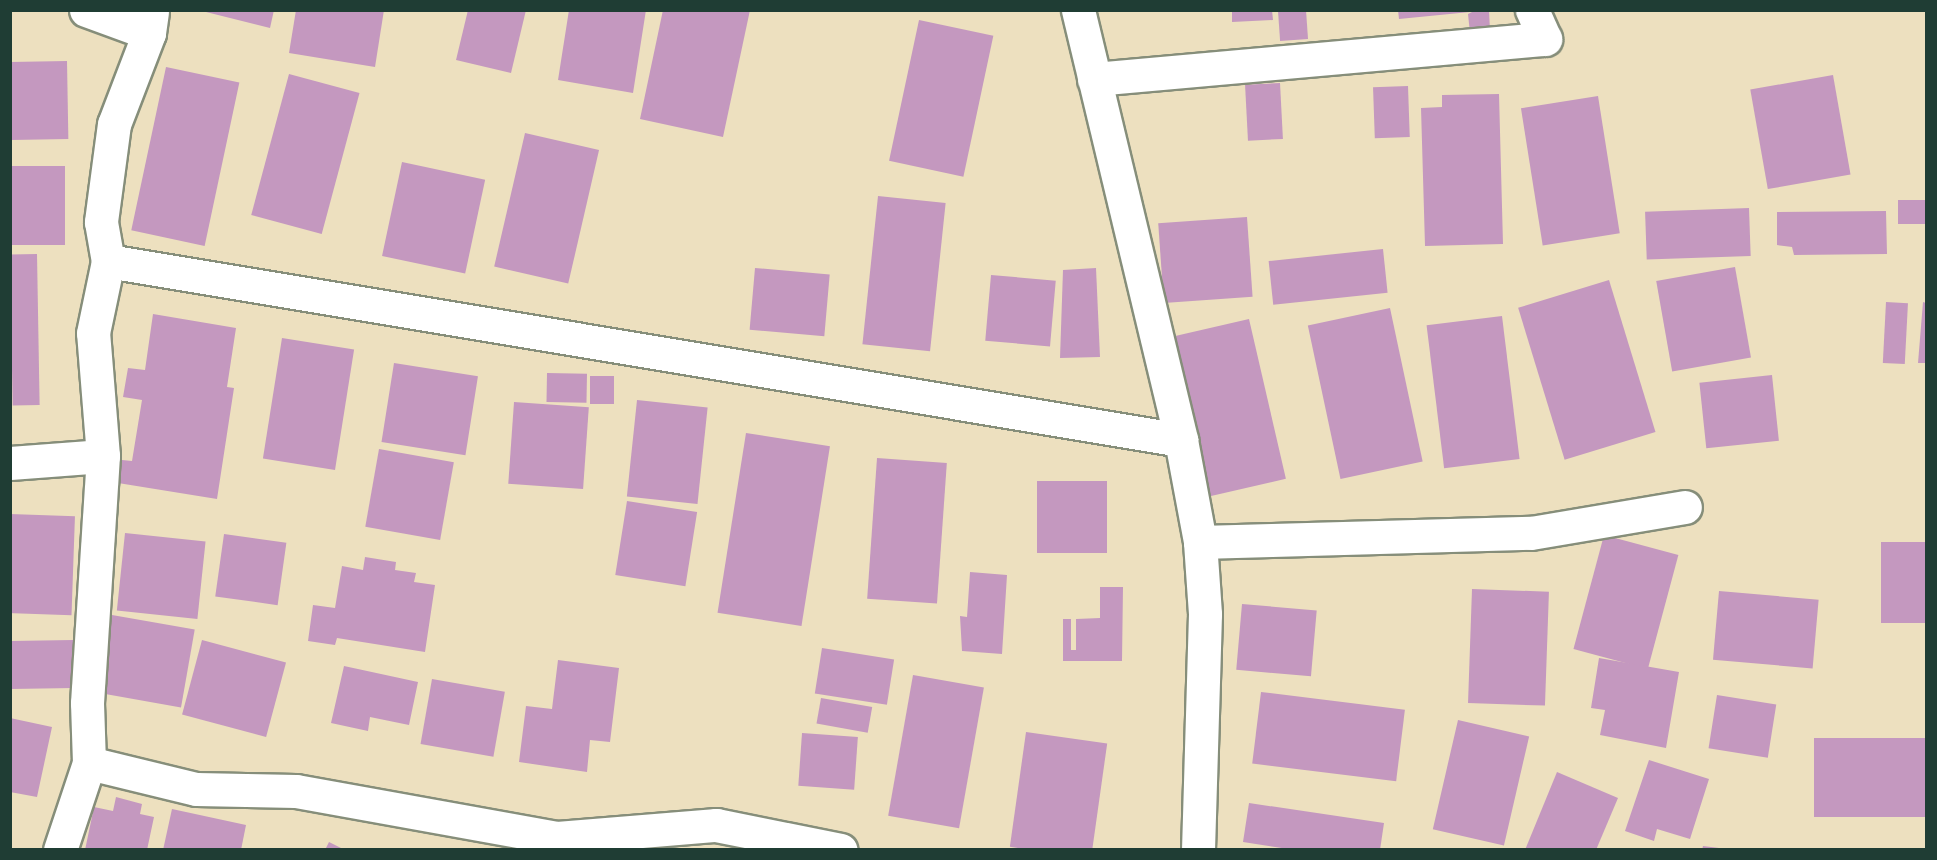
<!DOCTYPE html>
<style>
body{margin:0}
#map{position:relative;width:1937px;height:860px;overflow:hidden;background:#ede0bf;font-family:"Patrick Hand",sans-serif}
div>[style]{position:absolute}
.building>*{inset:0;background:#c498bf;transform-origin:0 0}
.roads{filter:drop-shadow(2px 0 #868e7a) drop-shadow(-2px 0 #868e7a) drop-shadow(0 2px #868e7a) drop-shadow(0 -2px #868e7a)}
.street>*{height:33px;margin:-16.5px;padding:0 16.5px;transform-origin:16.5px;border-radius:16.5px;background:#fff}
span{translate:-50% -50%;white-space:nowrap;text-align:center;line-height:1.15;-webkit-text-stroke:5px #f7f3e8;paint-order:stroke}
.frame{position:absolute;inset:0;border:12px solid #1f3d34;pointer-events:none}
</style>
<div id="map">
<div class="building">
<div style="clip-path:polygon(198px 10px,274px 10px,270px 28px)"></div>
<div style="clip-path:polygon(296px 10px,384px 10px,375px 67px,289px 53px)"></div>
<div style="clip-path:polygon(468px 10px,526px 10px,511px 73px,456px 60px)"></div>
<div style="clip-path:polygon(569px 10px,646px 10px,633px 93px,558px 80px)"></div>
<div style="clip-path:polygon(663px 10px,750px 10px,723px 137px,640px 119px)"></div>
<div style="clip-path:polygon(1232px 10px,1272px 10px,1273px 20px,1232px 22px)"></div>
<div style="left:1306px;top:10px;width:29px;height:28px;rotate:86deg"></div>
<div style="clip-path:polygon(1398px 10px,1470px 10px,1470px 12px,1399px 19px)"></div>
<div style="clip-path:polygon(1476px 10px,1489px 10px,1490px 31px,1470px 33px,1468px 14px)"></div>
<div style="left:919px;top:20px;width:76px;height:144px;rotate:12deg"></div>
<div style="left:67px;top:61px;width:78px;height:57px;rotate:89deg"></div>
<div style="left:166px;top:67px;width:75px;height:167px;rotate:12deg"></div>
<div style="left:289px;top:74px;width:73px;height:146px;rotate:15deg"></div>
<div style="left:1833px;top:75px;width:101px;height:84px;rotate:80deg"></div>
<div style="left:1280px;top:83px;width:56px;height:35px;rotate:87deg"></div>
<div style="left:1408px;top:86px;width:51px;height:35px;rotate:88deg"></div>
<div style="clip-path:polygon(1499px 94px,1503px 244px,1425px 246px,1421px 108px,1442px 107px,1442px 95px)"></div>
<div style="left:1598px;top:96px;width:139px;height:78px;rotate:81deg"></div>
<div style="left:525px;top:133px;width:76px;height:137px;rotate:13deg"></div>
<div style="left:402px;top:162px;width:85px;height:96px;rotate:12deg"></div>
<div style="left:10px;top:166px;width:55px;height:79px"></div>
<div style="left:878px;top:196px;width:68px;height:149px;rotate:6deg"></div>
<div style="left:1926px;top:200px;width:24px;height:28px;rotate:90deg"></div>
<div style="left:1749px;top:208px;width:48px;height:104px;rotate:88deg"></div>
<div style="clip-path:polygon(1886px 211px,1887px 254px,1794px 255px,1792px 247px,1777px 245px,1777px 212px)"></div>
<div style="left:1247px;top:217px;width:80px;height:89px;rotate:86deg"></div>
<div style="left:1383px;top:249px;width:44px;height:115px;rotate:84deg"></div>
<div style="left:37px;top:254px;width:151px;height:27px;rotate:89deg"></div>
<div style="left:1735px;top:267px;width:92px;height:80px;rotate:80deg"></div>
<div style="left:755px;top:268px;width:75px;height:62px;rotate:5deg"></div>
<div style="clip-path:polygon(1096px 268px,1100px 357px,1060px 358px,1063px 270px)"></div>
<div style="left:991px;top:275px;width:65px;height:66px;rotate:5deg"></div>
<div style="left:1609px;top:280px;width:159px;height:95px;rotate:73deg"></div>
<div style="left:1886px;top:302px;width:22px;height:61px;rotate:3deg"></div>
<div style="clip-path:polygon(1923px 302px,1926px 303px,1926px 363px,1918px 363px)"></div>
<div style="left:1390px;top:308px;width:157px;height:84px;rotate:78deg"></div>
<div style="clip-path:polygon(153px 314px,236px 328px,227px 387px,234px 388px,217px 499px,118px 483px,122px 460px,132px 461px,142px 400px,123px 397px,128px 368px,145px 370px)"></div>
<div style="left:1502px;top:316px;width:144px;height:76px;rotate:83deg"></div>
<div style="left:1249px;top:319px;width:164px;height:79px;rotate:77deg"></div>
<div style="left:282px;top:338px;width:73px;height:122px;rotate:9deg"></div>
<div style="left:394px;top:363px;width:85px;height:80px;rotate:9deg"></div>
<div style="left:547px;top:373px;width:40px;height:29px;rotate:1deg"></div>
<div style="left:1772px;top:375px;width:66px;height:73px;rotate:84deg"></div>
<div style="left:590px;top:376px;width:24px;height:28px"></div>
<div style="left:637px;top:400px;width:71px;height:97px;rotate:6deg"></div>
<div style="left:514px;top:402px;width:75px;height:82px;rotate:4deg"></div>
<div style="left:746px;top:433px;width:85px;height:182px;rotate:9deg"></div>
<div style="left:379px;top:449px;width:76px;height:79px;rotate:10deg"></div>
<div style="left:877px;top:458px;width:70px;height:141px;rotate:4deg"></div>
<div style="left:1037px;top:481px;width:70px;height:72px"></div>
<div style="left:627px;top:501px;width:71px;height:75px;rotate:9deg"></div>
<div style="left:10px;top:514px;width:65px;height:99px;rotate:2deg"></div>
<div style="left:125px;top:533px;width:81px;height:78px;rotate:6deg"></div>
<div style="left:224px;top:534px;width:63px;height:63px;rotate:8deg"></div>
<div style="left:1604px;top:535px;width:77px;height:118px;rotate:15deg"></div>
<div style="left:1926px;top:542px;width:81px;height:45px;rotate:90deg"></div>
<div style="clip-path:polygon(365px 557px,396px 562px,395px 570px,416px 573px,414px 582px,435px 585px,425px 652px,337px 638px,335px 645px,308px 641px,313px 605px,335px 608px,342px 566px,363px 570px)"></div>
<div style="clip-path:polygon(970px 572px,1007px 575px,1002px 654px,962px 651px,960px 616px,967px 617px)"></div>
<div style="clip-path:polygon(1100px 587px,1123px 587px,1122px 661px,1063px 661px,1063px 619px,1071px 619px,1071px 650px,1076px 650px,1076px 619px,1100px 618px)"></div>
<div style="left:1472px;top:589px;width:77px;height:114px;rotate:2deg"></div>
<div style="left:1719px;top:591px;width:100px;height:69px;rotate:5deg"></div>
<div style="left:1242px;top:604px;width:75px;height:66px;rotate:5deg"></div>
<div style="left:112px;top:615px;width:84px;height:79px;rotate:10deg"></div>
<div style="left:73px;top:640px;width:48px;height:63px;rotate:89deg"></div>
<div style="left:202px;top:640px;width:87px;height:77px;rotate:15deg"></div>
<div style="left:822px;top:648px;width:73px;height:46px;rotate:9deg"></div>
<div style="clip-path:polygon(1599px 658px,1679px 672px,1666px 748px,1600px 735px,1605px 710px,1591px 708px)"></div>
<div style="clip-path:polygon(558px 660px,619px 668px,610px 742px,590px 740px,587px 772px,519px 762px,526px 706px,552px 709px)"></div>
<div style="clip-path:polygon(344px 666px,418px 682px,409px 725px,370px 717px,368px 731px,331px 723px)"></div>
<div style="left:913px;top:675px;width:72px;height:143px;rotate:10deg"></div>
<div style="left:432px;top:679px;width:74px;height:66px;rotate:10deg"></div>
<div style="left:1261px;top:692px;width:145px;height:72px;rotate:7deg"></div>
<div style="left:1717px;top:695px;width:60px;height:54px;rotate:9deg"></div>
<div style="left:821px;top:698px;width:52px;height:26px;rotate:10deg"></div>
<div style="clip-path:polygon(10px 718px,52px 727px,37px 797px,10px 792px)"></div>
<div style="left:1458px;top:720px;width:73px;height:112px;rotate:13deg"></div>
<div style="left:1026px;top:732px;width:82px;height:116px;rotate:8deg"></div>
<div style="left:802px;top:733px;width:56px;height:53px;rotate:4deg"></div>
<div style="left:1926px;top:738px;width:79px;height:112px;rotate:90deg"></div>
<div style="clip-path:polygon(1649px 760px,1709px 779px,1690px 839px,1657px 829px,1654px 841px,1625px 831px)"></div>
<div style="clip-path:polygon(1557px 772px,1618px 798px,1596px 850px,1525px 850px)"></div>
<div style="clip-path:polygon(116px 797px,142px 804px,140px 814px,154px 817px,147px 850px,85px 850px,94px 807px,113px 811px)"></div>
<div style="clip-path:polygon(1249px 803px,1384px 823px,1380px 850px,1295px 850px,1243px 842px)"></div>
<div style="clip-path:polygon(172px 809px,246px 825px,241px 850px,163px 850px)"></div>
<div style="clip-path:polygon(329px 842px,345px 850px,325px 850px)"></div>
<div style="clip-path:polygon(1703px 846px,1719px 848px,1718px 850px,1702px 850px)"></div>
</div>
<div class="roads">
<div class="street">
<div style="left:86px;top:10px;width:67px;rotate:20.1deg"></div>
<div style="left:149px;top:33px;width:21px;rotate:-82deg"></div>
<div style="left:1078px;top:10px;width:442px;rotate:76.5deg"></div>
<div style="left:1181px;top:440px;width:104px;rotate:79.4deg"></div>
<div style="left:1200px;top:542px;width:72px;rotate:86deg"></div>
<div style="left:1205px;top:614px;width:236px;rotate:91.7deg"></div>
<div style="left:149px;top:33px;width:97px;rotate:111deg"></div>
<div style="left:114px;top:124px;width:99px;rotate:97.6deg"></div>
<div style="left:101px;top:222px;width:40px;rotate:80deg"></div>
<div style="left:108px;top:261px;width:1088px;rotate:9.47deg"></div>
<div style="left:1094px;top:79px;width:453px;rotate:-5.1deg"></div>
<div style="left:1545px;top:39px;width:32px;rotate:-114deg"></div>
<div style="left:10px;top:463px;width:93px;rotate:-4.3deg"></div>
<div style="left:103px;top:456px;width:123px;rotate:-94.6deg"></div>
<div style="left:93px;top:333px;width:74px;rotate:-78.2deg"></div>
<div style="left:1200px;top:542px;width:331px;rotate:-1.6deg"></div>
<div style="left:1531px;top:533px;width:156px;rotate:-9.6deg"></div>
<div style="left:89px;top:763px;width:110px;rotate:13.7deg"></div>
<div style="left:196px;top:789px;width:100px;rotate:1.1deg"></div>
<div style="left:296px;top:791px;width:265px;rotate:10.2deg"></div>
<div style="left:557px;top:838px;width:160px;rotate:-4.7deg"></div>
<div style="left:716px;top:825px;width:127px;rotate:11.3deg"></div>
<div style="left:60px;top:850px;width:92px;rotate:-71.6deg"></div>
<div style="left:89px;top:763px;width:60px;rotate:-91.9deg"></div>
<div style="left:87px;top:703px;width:248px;rotate:-86.3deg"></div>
</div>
</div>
<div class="frame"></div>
</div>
